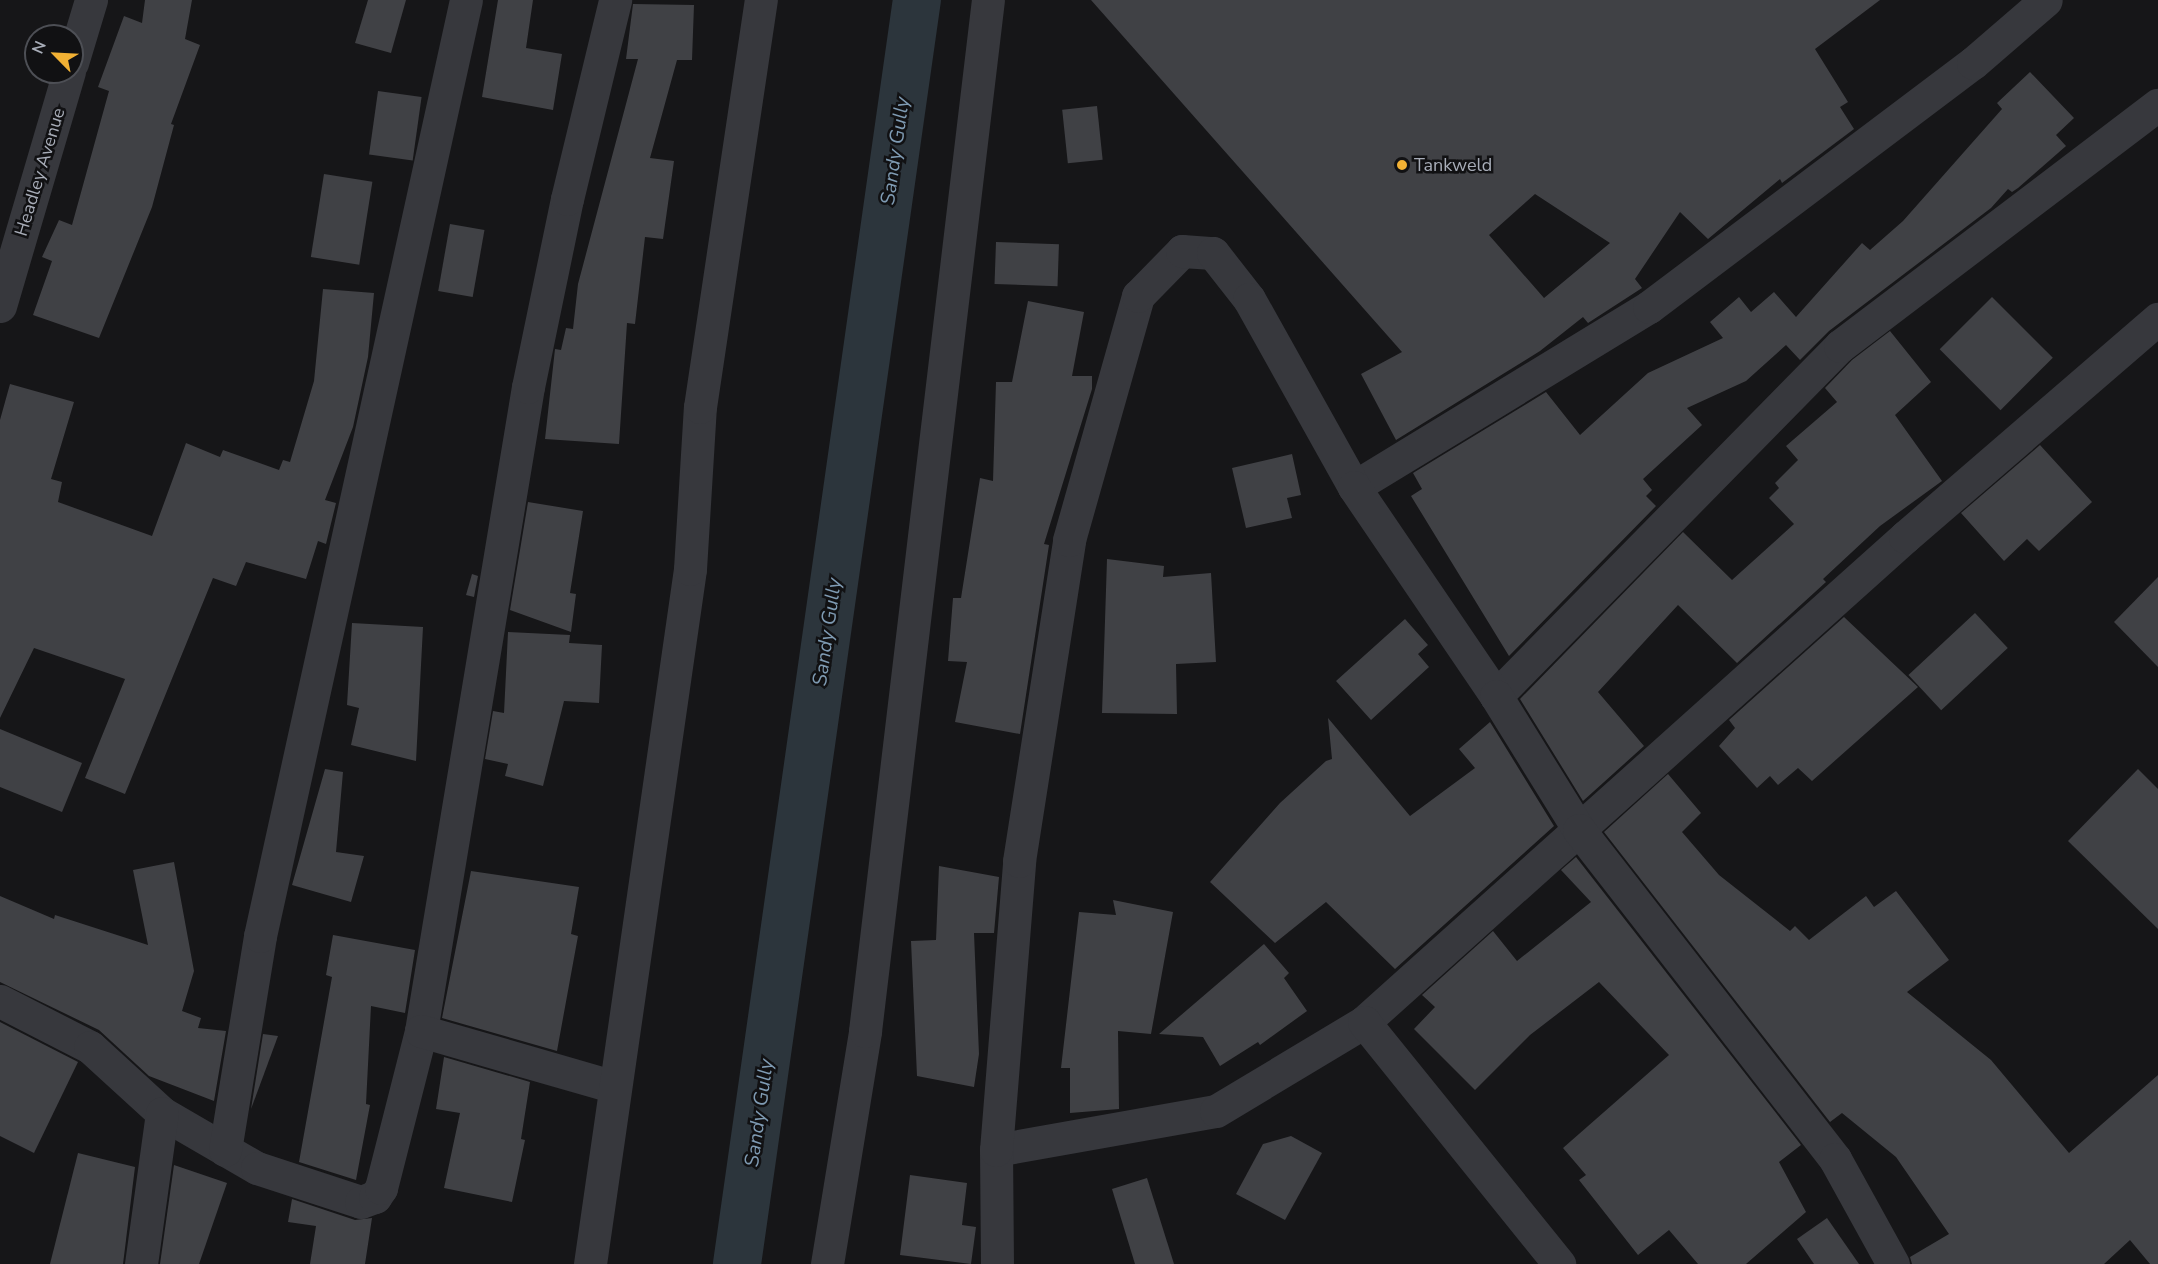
<!DOCTYPE html>
<style>
body{margin:0}
#map{position:relative;width:2158px;height:1264px;overflow:hidden;background:#161618;font-family:"Nunito Sans",sans-serif}
div>[style]{position:absolute}
.canal>*{height:48px;margin:-24px;padding:0 24px;transform-origin:24px;border-radius:24px;background:#2c353c}
.building>*{inset:0;background:#404145;transform-origin:0 0}
.minor>*{height:33px;margin:-16.5px;padding:0 16.5px;transform-origin:16.5px;border-radius:16.5px;background:#37383d}
.dots>*{width:16px;height:16px;translate:-50% -50%;box-sizing:border-box;border:3px solid #111113;border-radius:50%}
span{translate:-50% -50%;white-space:nowrap;text-align:center;line-height:1.15;-webkit-text-stroke:5px #111113;paint-order:stroke}
.poi-label{font-size:18px;color:#a8adb8}
.left{translate:0 -50%;text-align:left}
.street-label{font-size:18px;color:#a8adb8}
.water-label{font-size:20px;color:#7f9bb3;font-style:italic}
.north{position:absolute;left:24px;top:24px;width:60px;height:60px;box-sizing:border-box;background:#111113;border:2px solid #4d4f55;border-radius:50%;rotate:294deg;font-size:16px;font-weight:700;line-height:24px;text-align:center;color:#a8adb8}
.north::after{content:'';display:block;margin:auto;width:21px;height:27px;background:#f2b134;clip-path:polygon(50% 0,100% 100%,50% 72%,0 100%)}
</style>
<div id="map">
<div class="canal">
<div style="left:737px;top:1264px;width:1277px;rotate:-81.9deg"></div>
</div>
<div class="building">
<div style="clip-path:polygon(145px 0,192px 0,185px 39px,200px 45px,171px 124px,174px 125px,152px 207px,99px 338px,33px 315px,52px 261px,42px 257px,59px 220px,72px 225px,109px 91px,98px 87px,124px 16px,142px 23px)"></div>
<div style="clip-path:polygon(368px 0,406px 0,391px 53px,355px 43px)"></div>
<div style="clip-path:polygon(498px 0,533px 0,526px 48px,562px 54px,553px 110px,482px 97px)"></div>
<div style="clip-path:polygon(evenodd,1091px 0,1880px 0,1815px 49px,1848px 102px,1840px 107px,1854px 129px,1782px 183px,1780px 179px,1708px 239px,1680px 212px,1635px 279px,1642px 288px,1588px 323px,1583px 317px,1540px 351px,1396px 440px,1361px 374px,1402px 352px,1091px 0,1535px 194px,1610px 243px,1544px 298px,1489px 235px,1535px 194px)"></div>
<div style="clip-path:polygon(633px 4px,694px 5px,692px 60px,677px 60px,650px 158px,674px 161px,663px 239px,645px 237px,635px 324px,627px 323px,619px 444px,545px 439px,555px 349px,561px 350px,566px 328px,573px 329px,578px 284px,638px 59px,626px 59px)"></div>
<div style="clip-path:polygon(2030px 72px,2074px 118px,2056px 135px,2066px 146px,2018px 188px,2012px 192px,2008px 189px,1991px 208px,1829px 331px,1800px 360px,1786px 345px,1746px 381px,1687px 408px,1702px 425px,1643px 479px,1652px 490px,1646px 496px,1656px 506px,1509px 656px,1411px 496px,1422px 489px,1413px 473px,1546px 392px,1580px 435px,1648px 373px,1723px 338px,1710px 322px,1739px 297px,1751px 312px,1774px 292px,1796px 317px,1862px 243px,1870px 250px,1903px 221px,2002px 109px,1997px 103px)"></div>
<div style="left:378px;top:91px;width:44px;height:64px;rotate:8deg"></div>
<div style="left:1097px;top:106px;width:54px;height:35px;rotate:84deg"></div>
<div style="left:324px;top:174px;width:49px;height:84px;rotate:9deg"></div>
<div style="left:450px;top:224px;width:35px;height:68px;rotate:10deg"></div>
<div style="left:996px;top:242px;width:63px;height:42px;rotate:2deg"></div>
<div style="clip-path:polygon(323px 289px,374px 293px,368px 357px,353px 427px,325px 500px,336px 503px,326px 544px,318px 541px,306px 579px,246px 562px,236px 586px,213px 578px,125px 794px,85px 778px,125px 679px,34px 648px,0 718px,0 420px,10px 384px,74px 402px,51px 479px,62px 482px,58px 502px,152px 536px,186px 443px,220px 457px,223px 450px,279px 470px,283px 460px,290px 462px,314px 381px)"></div>
<div style="left:1992px;top:297px;width:86px;height:74px;rotate:45deg"></div>
<div style="clip-path:polygon(1028px 301px,1084px 312px,1072px 376px,1092px 376px,1092px 389px,1044px 544px,1049px 545px,1020px 734px,955px 722px,967px 662px,948px 661px,953px 598px,961px 598px,980px 478px,993px 481px,996px 382px,1012px 382px)"></div>
<div style="clip-path:polygon(1890px 331px,1931px 382px,1895px 415px,1942px 481px,1880px 526px,1823px 579px,1826px 582px,1737px 663px,1678px 605px,1598px 692px,1644px 746px,1583px 801px,1520px 699px,1683px 532px,1732px 580px,1794px 524px,1769px 498px,1779px 488px,1775px 483px,1798px 460px,1786px 446px,1837px 402px,1825px 388px,1852px 360px)"></div>
<div style="clip-path:polygon(2040px 445px,2092px 502px,2039px 551px,2027px 539px,2004px 561px,1961px 513px)"></div>
<div style="clip-path:polygon(1292px 454px,1301px 495px,1287px 498px,1292px 518px,1246px 528px,1232px 468px)"></div>
<div style="clip-path:polygon(528px 502px,583px 511px,570px 593px,576px 594px,571px 632px,510px 610px)"></div>
<div style="clip-path:polygon(1107px 559px,1164px 566px,1163px 577px,1211px 573px,1216px 662px,1176px 664px,1177px 714px,1102px 713px)"></div>
<div style="clip-path:polygon(472px 574px,478px 576px,474px 597px,466px 595px)"></div>
<div style="clip-path:polygon(2158px 577px,2158px 667px,2114px 622px)"></div>
<div style="left:1975px;top:613px;width:48px;height:91px;rotate:47deg"></div>
<div style="clip-path:polygon(1844px 617px,1918px 687px,1812px 781px,1798px 768px,1778px 785px,1770px 776px,1757px 788px,1719px 746px,1735px 728px,1729px 720px)"></div>
<div style="clip-path:polygon(1405px 619px,1428px 645px,1418px 654px,1429px 667px,1371px 720px,1336px 681px)"></div>
<div style="clip-path:polygon(352px 623px,423px 627px,416px 761px,351px 745px,359px 708px,347px 705px)"></div>
<div style="clip-path:polygon(508px 632px,570px 635px,569px 643px,602px 645px,599px 703px,564px 701px,543px 786px,505px 776px,508px 764px,485px 759px,493px 711px,504px 713px)"></div>
<div style="clip-path:polygon(1328px 718px,1410px 816px,1475px 768px,1459px 749px,1490px 722px,1554px 826px,1395px 969px,1326px 902px,1275px 943px,1210px 882px,1280px 803px,1326px 761px,1332px 759px)"></div>
<div style="clip-path:polygon(0 729px,82px 763px,62px 812px,0 787px)"></div>
<div style="clip-path:polygon(325px 769px,343px 772px,336px 852px,364px 856px,351px 902px,292px 885px)"></div>
<div style="clip-path:polygon(2138px 769px,2158px 789px,2158px 929px,2068px 841px)"></div>
<div style="clip-path:polygon(1668px 774px,1701px 813px,1682px 832px,1719px 875px,1790px 931px,1795px 926px,1809px 940px,1866px 896px,1874px 907px,1896px 891px,1949px 960px,1907px 992px,1991px 1060px,2069px 1153px,2158px 1075px,2158px 1264px,2150px 1264px,2130px 1240px,2104px 1264px,1912px 1264px,1910px 1257px,1949px 1234px,1896px 1157px,1842px 1113px,1830px 1122px,1604px 832px)"></div>
<div style="clip-path:polygon(1576px 857px,1801px 1145px,1779px 1162px,1806px 1212px,1746px 1264px,1698px 1264px,1669px 1230px,1638px 1255px,1579px 1180px,1586px 1175px,1563px 1148px,1669px 1055px,1599px 982px,1530px 1035px,1475px 1090px,1414px 1029px,1435px 1007px,1422px 995px,1493px 931px,1517px 961px,1591px 902px,1561px 870px)"></div>
<div style="clip-path:polygon(174px 862px,194px 971px,182px 1011px,201px 1018px,198px 1028px,226px 1031px,214px 1101px,149px 1076px,99px 1030px,0 982px,0 896px,54px 919px,55px 915px,148px 945px,133px 870px)"></div>
<div style="clip-path:polygon(939px 866px,999px 877px,994px 933px,974px 933px,979px 1054px,974px 1087px,917px 1076px,911px 941px,936px 940px)"></div>
<div style="clip-path:polygon(471px 871px,579px 887px,571px 934px,578px 936px,557px 1051px,442px 1018px)"></div>
<div style="clip-path:polygon(1113px 900px,1173px 912px,1151px 1034px,1118px 1031px,1119px 1109px,1070px 1113px,1070px 1068px,1061px 1068px,1079px 912px,1116px 915px)"></div>
<div style="clip-path:polygon(333px 935px,415px 950px,405px 1013px,371px 1006px,366px 1104px,370px 1105px,356px 1180px,299px 1162px,332px 977px,326px 975px)"></div>
<div style="clip-path:polygon(1264px 944px,1289px 973px,1284px 978px,1307px 1011px,1260px 1045px,1258px 1042px,1220px 1066px,1203px 1037px,1159px 1034px)"></div>
<div style="clip-path:polygon(0 1022px,78px 1062px,34px 1153px,0 1136px)"></div>
<div style="clip-path:polygon(263px 1034px,278px 1036px,251px 1109px)"></div>
<div style="clip-path:polygon(444px 1057px,530px 1082px,521px 1139px,525px 1140px,512px 1202px,444px 1188px,460px 1113px,436px 1109px)"></div>
<div style="clip-path:polygon(1291px 1136px,1322px 1153px,1285px 1220px,1236px 1194px,1263px 1144px)"></div>
<div style="clip-path:polygon(78px 1153px,135px 1167px,123px 1264px,50px 1264px)"></div>
<div style="clip-path:polygon(174px 1165px,227px 1183px,199px 1264px,160px 1264px)"></div>
<div style="clip-path:polygon(910px 1175px,967px 1183px,962px 1225px,976px 1227px,971px 1264px,900px 1255px)"></div>
<div style="clip-path:polygon(1147px 1178px,1174px 1264px,1135px 1264px,1112px 1189px)"></div>
<div style="clip-path:polygon(292px 1199px,355px 1220px,372px 1218px,365px 1264px,310px 1264px,316px 1226px,288px 1222px)"></div>
<div style="clip-path:polygon(1827px 1218px,1859px 1264px,1814px 1264px,1797px 1239px)"></div>
</div>
<div class="minor">
<div style="left:72px;top:63px;width:66px;rotate:-73.2deg"></div>
<div style="left:0;top:306px;width:244px;rotate:-73.6deg"></div>
<div style="left:1354px;top:487px;width:346px;rotate:-31.4deg"></div>
<div style="left:1649px;top:307px;width:406px;rotate:-37deg"></div>
<div style="left:1973px;top:63px;width:96px;rotate:-40.8deg"></div>
<div style="left:1496px;top:696px;width:491px;rotate:-45.5deg"></div>
<div style="left:1840px;top:346px;width:399px;rotate:-37.2deg"></div>
<div style="left:0;top:1001px;width:101px;rotate:27.1deg"></div>
<div style="left:90px;top:1047px;width:98px;rotate:42.5deg"></div>
<div style="left:162px;top:1113px;width:110px;rotate:30.1deg"></div>
<div style="left:257px;top:1168px;width:109px;rotate:18.1deg"></div>
<div style="left:361px;top:1202px;width:15px;rotate:-20deg"></div>
<div style="left:375px;top:1197px;width:11px;rotate:-56deg"></div>
<div style="left:381px;top:1188px;width:162px;rotate:-75.7deg"></div>
<div style="left:421px;top:1031px;width:653px;rotate:-80.57deg"></div>
<div style="left:528px;top:387px;width:192px;rotate:-78.3deg"></div>
<div style="left:567px;top:199px;width:205px;rotate:-76.4deg"></div>
<div style="left:1364px;top:1022px;width:727px;rotate:-41.88deg"></div>
<div style="left:1905px;top:537px;width:334px;rotate:-40.8deg"></div>
<div style="left:421px;top:1031px;width:202px;rotate:16.1deg"></div>
<div style="left:225px;top:1150px;width:217px;rotate:-80.7deg"></div>
<div style="left:260px;top:936px;width:958px;rotate:-77.59deg"></div>
<div style="left:996px;top:1150px;width:223px;rotate:-10.1deg"></div>
<div style="left:1216px;top:1111px;width:173px;rotate:-31deg"></div>
<div style="left:1364px;top:1022px;width:311px;rotate:51.1deg"></div>
<div style="left:141px;top:1264px;width:152px;rotate:-82.1deg"></div>
<div style="left:590px;top:1264px;width:702px;rotate:-81.81deg"></div>
<div style="left:690px;top:569px;width:162px;rotate:-86.5deg"></div>
<div style="left:700px;top:407px;width:412px;rotate:-81.5deg"></div>
<div style="left:827px;top:1264px;width:236px;rotate:-80.7deg"></div>
<div style="left:865px;top:1031px;width:1038px;rotate:-83.2deg"></div>
<div style="left:997px;top:1264px;width:114px;rotate:-90.5deg"></div>
<div style="left:996px;top:1150px;width:290px;rotate:-85.4deg"></div>
<div style="left:1019px;top:861px;width:325px;rotate:-81.1deg"></div>
<div style="left:1069px;top:540px;width:254px;rotate:-74.2deg"></div>
<div style="left:1138px;top:296px;width:63px;rotate:-45.6deg"></div>
<div style="left:1182px;top:251px;width:31px;rotate:4deg"></div>
<div style="left:1213px;top:253px;width:58px;rotate:52deg"></div>
<div style="left:1249px;top:299px;width:215px;rotate:60.8deg"></div>
<div style="left:1354px;top:487px;width:253px;rotate:55.8deg"></div>
<div style="left:1496px;top:696px;width:158px;rotate:58.2deg"></div>
<div style="left:1579px;top:830px;width:417px;rotate:52.1deg"></div>
<div style="left:1835px;top:1159px;width:120px;rotate:61.1deg"></div>
</div>
<div class="dots">
<div style="left:1402px;top:165px;background:#f2b134"></div>
</div>
<div class="poi-label">
<span class="left" style="left:1414px;top:165px">Tankweld</span>
</div>
<div class="street-label">
<span style="left:40px;top:172px;rotate:-73deg">Headley Avenue</span>
</div>
<div class="water-label">
<span style="left:895px;top:151px;rotate:-82deg">Sandy Gully</span>
<span style="left:827px;top:632px;rotate:-82deg">Sandy Gully</span>
<span style="left:759px;top:1113px;rotate:-82deg">Sandy Gully</span>
</div>
<div class="north">N</div>
</div>
